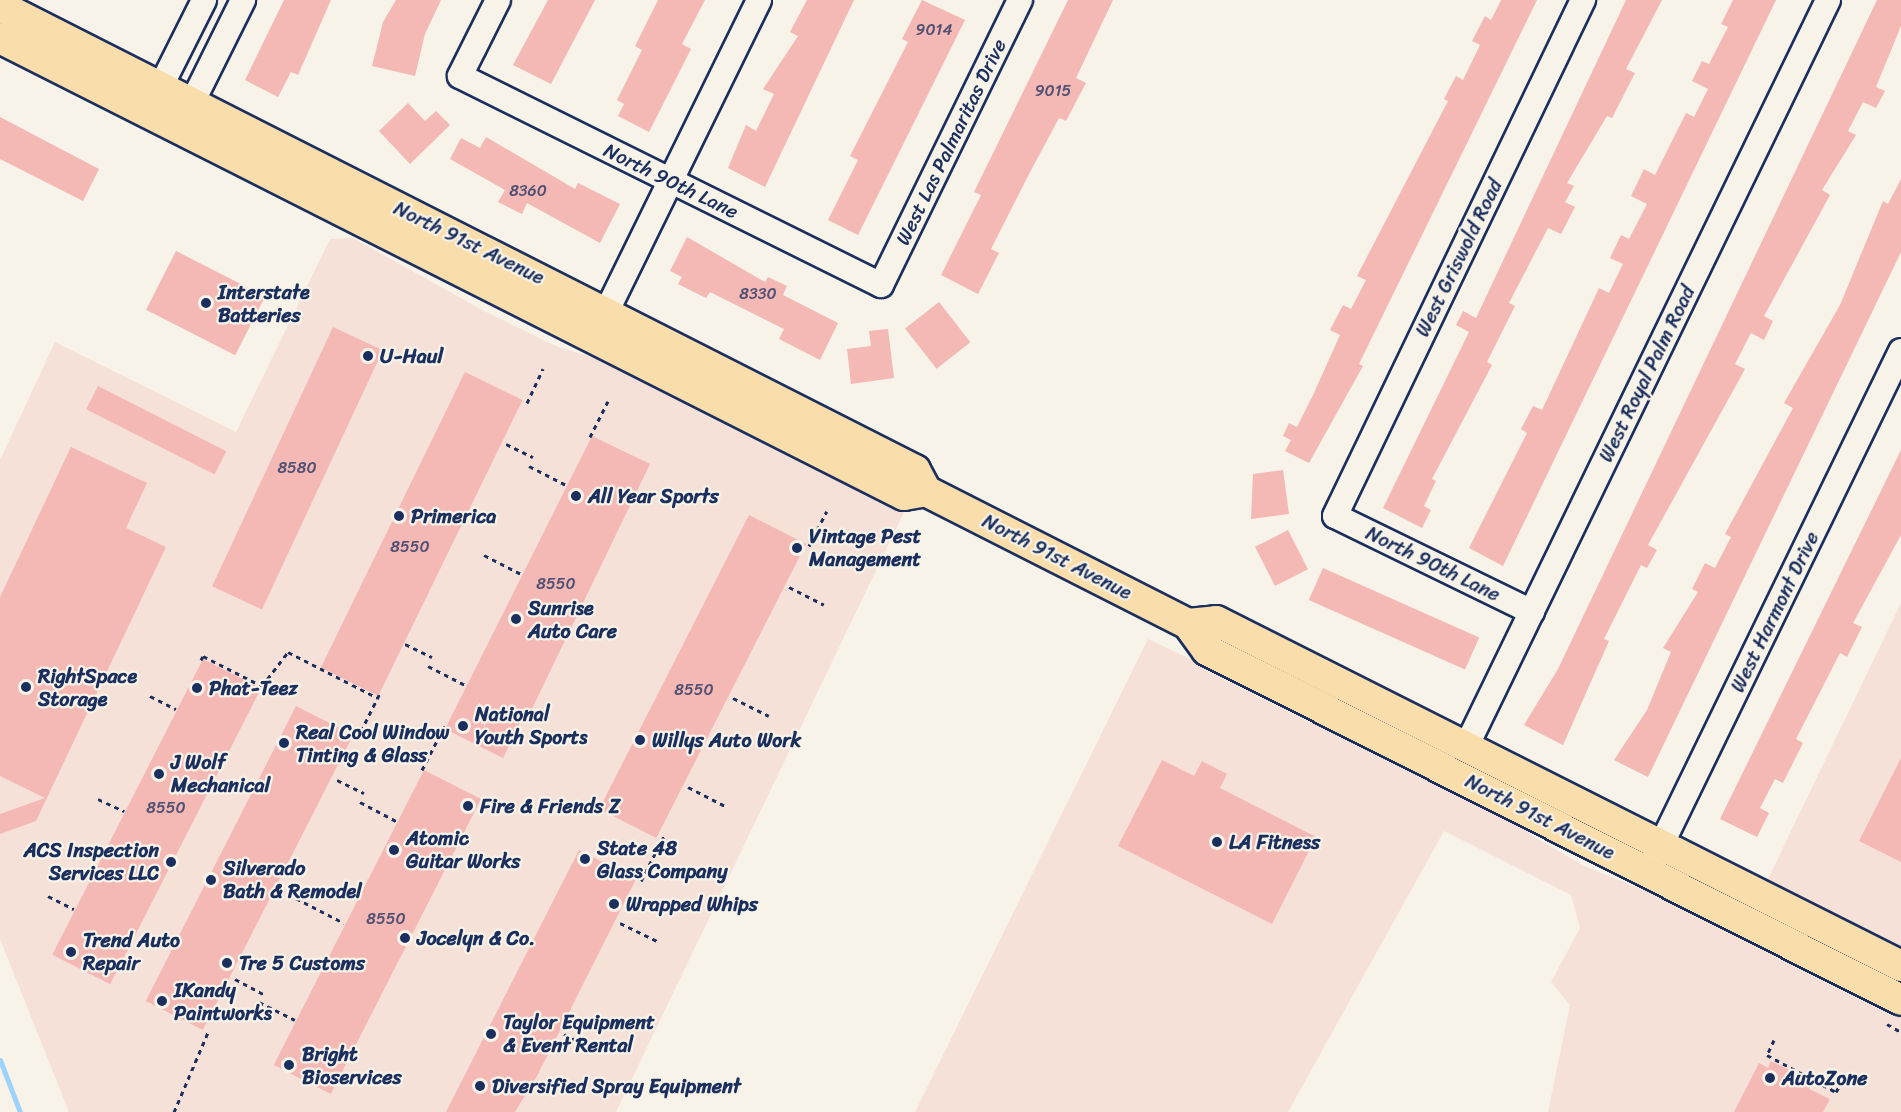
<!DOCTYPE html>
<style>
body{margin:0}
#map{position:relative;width:1901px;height:1112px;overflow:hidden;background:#f7f3e8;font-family:Sriracha,sans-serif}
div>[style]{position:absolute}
.built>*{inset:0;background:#f6e1d9}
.stream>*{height:5px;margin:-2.5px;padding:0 2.5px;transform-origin:2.5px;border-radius:2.5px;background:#9dd2fb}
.building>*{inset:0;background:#f4b8b5;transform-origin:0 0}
.path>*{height:3px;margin-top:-1.5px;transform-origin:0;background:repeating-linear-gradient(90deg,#1b2f5e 0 4.5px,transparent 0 9px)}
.roads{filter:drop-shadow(2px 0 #1b2f5e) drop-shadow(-2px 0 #1b2f5e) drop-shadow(0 2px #1b2f5e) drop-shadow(0 -2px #1b2f5e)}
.minor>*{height:24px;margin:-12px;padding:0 12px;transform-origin:12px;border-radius:12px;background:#f7f3e8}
.major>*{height:30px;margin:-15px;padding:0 15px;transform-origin:15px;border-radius:15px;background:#f9ddab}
.dots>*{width:16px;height:16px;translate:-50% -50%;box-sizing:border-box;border:3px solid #f7f3e8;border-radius:50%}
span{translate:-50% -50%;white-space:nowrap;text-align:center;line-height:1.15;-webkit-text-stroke:4.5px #f7f3e8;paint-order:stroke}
.number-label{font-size:16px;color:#515174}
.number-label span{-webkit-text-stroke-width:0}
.street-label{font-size:20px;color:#1b2f5e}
.poi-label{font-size:20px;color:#1b2f5e;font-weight:700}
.left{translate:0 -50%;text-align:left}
.right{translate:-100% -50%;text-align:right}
</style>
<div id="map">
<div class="built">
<div style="clip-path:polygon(353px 238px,482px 310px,558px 347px,618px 365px,905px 510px,616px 1112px,69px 1112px,0 939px,0 460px,55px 342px,236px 432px,330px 239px)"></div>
<div style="clip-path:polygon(1901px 603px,1901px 950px,1766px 883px)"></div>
<div style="clip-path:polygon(1148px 639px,1502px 807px,1534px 837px,1584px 866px,1683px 906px,1901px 1015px,1901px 1112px,1548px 1112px,1570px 1005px,1551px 982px,1580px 928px,1571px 895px,1444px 831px,1288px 1112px,915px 1112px)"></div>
</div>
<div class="stream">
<div style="left:0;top:1060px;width:56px;rotate:69deg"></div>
</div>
<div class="building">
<div style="clip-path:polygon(284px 0,331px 0,298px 75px,291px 72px,278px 97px,245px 80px)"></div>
<div style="clip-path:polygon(396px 0,441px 0,425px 34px,415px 76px,372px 66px,383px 22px)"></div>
<div style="clip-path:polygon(548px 0,595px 0,551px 84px,513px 65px)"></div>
<div style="clip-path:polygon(658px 0,705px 0,682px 44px,691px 49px,649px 132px,618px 116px,624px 104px,617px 100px,642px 50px,635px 46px)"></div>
<div style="clip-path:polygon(807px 0,854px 0,765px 187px,728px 168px,746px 125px,756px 131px,774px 94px,763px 89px,798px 36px,790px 32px)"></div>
<div style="clip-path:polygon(922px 0,965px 20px,858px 235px,828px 220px,858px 160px,850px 156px,908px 42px,902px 39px)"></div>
<div style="clip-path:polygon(1068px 0,1113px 0,1076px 78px,1086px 83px,1066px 121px,1059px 118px,1028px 176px,991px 249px,999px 253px,978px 294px,941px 275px,981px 195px,974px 192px)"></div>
<div style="clip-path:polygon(1501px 0,1537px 0,1359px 364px,1363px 366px,1309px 463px,1285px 451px,1291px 440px,1283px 436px,1289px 423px,1297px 427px,1313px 395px,1340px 335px,1330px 330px,1343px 305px,1351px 309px,1366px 280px,1357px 276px,1448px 101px,1444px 99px,1456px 76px,1463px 80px,1480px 45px,1472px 41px,1485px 16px,1491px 20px)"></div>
<div style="clip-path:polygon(1626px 0,1662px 0,1626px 69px,1635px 73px,1612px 118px,1607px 116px,1567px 183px,1574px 186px,1565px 202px,1575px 207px,1561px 234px,1548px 228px,1509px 303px,1515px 306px,1487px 362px,1492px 365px,1432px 479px,1436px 481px,1424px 506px,1431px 510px,1422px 528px,1383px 508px,1469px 332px,1456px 325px,1463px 311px,1476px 318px)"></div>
<div style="clip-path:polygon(1733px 0,1776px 0,1503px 566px,1469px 548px,1527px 433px,1521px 429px,1533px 406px,1542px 410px,1599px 288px,1609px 293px,1623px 264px,1610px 258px,1621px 235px,1629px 239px,1647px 204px,1631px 196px,1644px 169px,1655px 175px,1686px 113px,1694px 117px,1708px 89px,1692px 81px,1702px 61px,1709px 64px,1728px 27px,1721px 24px)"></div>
<div style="clip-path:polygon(1877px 0,1901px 0,1901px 26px,1876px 87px,1885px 91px,1876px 108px,1863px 102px,1848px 131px,1856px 135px,1822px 190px,1830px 195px,1764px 316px,1773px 321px,1764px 340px,1751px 333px,1735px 364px,1745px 369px,1648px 545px,1657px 550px,1647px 568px,1641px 565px,1604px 639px,1609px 641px,1563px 745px,1524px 725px,1558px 669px)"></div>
<div style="clip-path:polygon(408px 103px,425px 121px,436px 111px,450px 125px,410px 164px,379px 131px)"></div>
<div style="clip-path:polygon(0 117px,99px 169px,83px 201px,0 159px)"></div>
<div style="clip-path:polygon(486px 137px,575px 189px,578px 183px,620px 204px,600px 243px,527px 203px,522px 214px,498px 202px,505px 190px,450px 159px,461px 138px,480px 148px)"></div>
<div style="clip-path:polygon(1901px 179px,1901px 252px,1648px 777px,1614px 760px,1647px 710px,1671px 652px,1663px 648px,1698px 592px,1692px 589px,1705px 563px,1715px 568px,1731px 537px,1725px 534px,1793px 408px,1784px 403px,1840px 305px,1883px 201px,1888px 204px)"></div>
<div style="clip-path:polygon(687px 237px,765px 282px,768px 277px,787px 286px,783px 295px,838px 323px,820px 360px,779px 339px,784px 329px,710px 292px,706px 298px,678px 284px,682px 277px,670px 271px)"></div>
<div style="left:176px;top:251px;width:100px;height:66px;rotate:27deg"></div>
<div style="left:939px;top:302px;width:51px;height:43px;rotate:52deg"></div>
<div style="left:333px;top:327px;width:55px;height:286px;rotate:25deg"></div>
<div style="clip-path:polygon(888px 329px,894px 378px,851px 384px,847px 349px,871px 346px,869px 331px)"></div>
<div style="left:465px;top:372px;width:64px;height:329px;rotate:26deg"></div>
<div style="left:98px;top:386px;width:144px;height:26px;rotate:27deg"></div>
<div style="clip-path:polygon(592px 436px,650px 464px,530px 713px,526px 711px,503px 758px,445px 729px)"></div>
<div style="clip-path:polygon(71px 447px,147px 483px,126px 528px,166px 547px,36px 821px,0 834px,0 814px,45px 798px,0 776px,0 597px)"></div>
<div style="clip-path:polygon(1901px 450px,1901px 535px,1853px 623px,1862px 627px,1847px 657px,1840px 653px,1796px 739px,1803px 743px,1783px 783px,1775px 779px,1760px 808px,1769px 813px,1757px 837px,1720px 819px)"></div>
<div style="clip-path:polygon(1283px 470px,1289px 514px,1251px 519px,1253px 474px)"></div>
<div style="left:749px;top:515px;width:64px;height:330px;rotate:27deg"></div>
<div style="left:1288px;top:530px;width:44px;height:37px;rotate:63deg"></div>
<div style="left:1323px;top:568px;width:171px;height:35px;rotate:24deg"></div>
<div style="left:203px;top:659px;width:65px;height:332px;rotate:27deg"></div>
<div style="left:296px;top:706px;width:64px;height:331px;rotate:27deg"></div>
<div style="clip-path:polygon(1901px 758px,1901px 862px,1859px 841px)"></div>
<div style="clip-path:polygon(1162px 760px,1194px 776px,1202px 761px,1227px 774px,1220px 788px,1316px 837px,1272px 924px,1118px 846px)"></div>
<div style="left:424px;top:770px;width:64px;height:331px;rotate:27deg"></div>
<div style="clip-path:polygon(579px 850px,636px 879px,537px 1076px,515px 1112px,446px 1112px)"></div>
<div style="clip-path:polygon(1771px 1061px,1813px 1082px,1809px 1089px,1830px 1099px,1823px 1112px,1734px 1112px,1759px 1063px,1768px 1068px)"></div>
</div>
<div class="path">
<div style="left:527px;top:403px;width:38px;rotate:-65deg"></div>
<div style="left:590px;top:437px;width:40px;rotate:-63.4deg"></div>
<div style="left:506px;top:444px;width:30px;rotate:26deg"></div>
<div style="left:529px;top:466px;width:42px;rotate:27.2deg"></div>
<div style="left:809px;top:546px;width:39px;rotate:-63deg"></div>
<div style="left:484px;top:555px;width:42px;rotate:27.2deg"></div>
<div style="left:789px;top:587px;width:39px;rotate:27deg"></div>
<div style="left:405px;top:644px;width:30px;rotate:26deg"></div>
<div style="left:201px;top:660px;width:4px;rotate:-63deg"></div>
<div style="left:203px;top:656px;width:66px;rotate:27deg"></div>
<div style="left:262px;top:686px;width:43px;rotate:-52.6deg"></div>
<div style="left:288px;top:652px;width:101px;rotate:27.1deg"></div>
<div style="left:428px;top:666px;width:42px;rotate:27.2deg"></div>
<div style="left:150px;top:696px;width:29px;rotate:27deg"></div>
<div style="left:733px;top:698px;width:40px;rotate:26.6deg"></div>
<div style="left:357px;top:739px;width:51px;rotate:-63.4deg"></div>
<div style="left:422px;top:770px;width:51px;rotate:-62.9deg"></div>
<div style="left:337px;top:780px;width:30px;rotate:26deg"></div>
<div style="left:688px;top:787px;width:42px;rotate:27.2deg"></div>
<div style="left:98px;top:799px;width:29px;rotate:25deg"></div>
<div style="left:360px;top:802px;width:41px;rotate:27.8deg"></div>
<div style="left:641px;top:881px;width:51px;rotate:-62.9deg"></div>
<div style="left:280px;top:890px;width:72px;rotate:27.3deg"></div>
<div style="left:48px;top:896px;width:29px;rotate:27deg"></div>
<div style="left:620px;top:923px;width:41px;rotate:25.9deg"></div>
<div style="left:235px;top:979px;width:32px;rotate:28deg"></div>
<div style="left:259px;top:1002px;width:40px;rotate:26.6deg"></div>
<div style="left:1887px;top:1024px;width:16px;rotate:30deg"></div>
<div style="left:564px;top:1034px;width:42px;rotate:27.2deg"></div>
<div style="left:1774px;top:1040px;width:17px;rotate:115deg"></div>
<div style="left:1767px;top:1055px;width:78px;rotate:28.2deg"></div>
<div style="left:1836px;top:1092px;width:18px;rotate:-61deg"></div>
<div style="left:174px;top:1112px;width:89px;rotate:-66.9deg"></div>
</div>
<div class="roads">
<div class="minor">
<div style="left:498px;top:0;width:85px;rotate:116.6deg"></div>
<div style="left:460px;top:76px;width:470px;rotate:26.4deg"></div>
<div style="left:881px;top:285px;width:317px;rotate:-64deg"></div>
<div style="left:153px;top:102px;width:114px;rotate:-63.4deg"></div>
<div style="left:184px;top:119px;width:133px;rotate:-63.6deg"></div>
<div style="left:598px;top:329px;width:366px;rotate:-63.9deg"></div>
<div style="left:1532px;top:612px;width:219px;rotate:-154deg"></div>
<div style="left:1335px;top:516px;width:573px;rotate:-64.33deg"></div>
<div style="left:1466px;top:747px;width:830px;rotate:-64.14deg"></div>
<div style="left:1648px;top:872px;width:579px;rotate:-64.1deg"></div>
</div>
<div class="major">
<div style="left:0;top:6px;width:1026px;rotate:26.89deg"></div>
<div style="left:915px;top:470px;width:24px;rotate:62deg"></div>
<div style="left:926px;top:491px;width:294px;rotate:26.9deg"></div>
<div style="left:1188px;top:624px;width:32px;rotate:54deg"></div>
<div style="left:1207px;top:650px;width:777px;rotate:26.76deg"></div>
<div style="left:0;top:38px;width:1013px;rotate:26.82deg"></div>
<div style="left:904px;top:495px;width:22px;rotate:-10deg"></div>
<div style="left:1188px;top:624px;width:28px;rotate:-6deg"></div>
<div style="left:1216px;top:621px;width:767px;rotate:26.73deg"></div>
</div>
</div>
<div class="dots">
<div style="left:206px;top:303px;background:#1b2f5e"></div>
<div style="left:368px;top:356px;background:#1b2f5e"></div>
<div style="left:576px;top:496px;background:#1b2f5e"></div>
<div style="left:399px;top:516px;background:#1b2f5e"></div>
<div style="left:797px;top:548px;background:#1b2f5e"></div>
<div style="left:516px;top:619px;background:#1b2f5e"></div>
<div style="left:26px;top:687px;background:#1b2f5e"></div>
<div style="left:197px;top:688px;background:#1b2f5e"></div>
<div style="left:463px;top:726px;background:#1b2f5e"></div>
<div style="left:640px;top:740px;background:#1b2f5e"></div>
<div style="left:284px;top:743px;background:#1b2f5e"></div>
<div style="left:159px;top:774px;background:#1b2f5e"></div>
<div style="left:468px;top:806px;background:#1b2f5e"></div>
<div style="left:1217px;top:842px;background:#1b2f5e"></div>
<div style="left:394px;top:850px;background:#1b2f5e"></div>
<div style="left:585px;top:859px;background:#1b2f5e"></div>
<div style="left:171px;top:862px;background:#1b2f5e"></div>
<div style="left:211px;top:880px;background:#1b2f5e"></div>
<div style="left:614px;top:904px;background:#1b2f5e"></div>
<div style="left:405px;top:938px;background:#1b2f5e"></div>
<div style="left:71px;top:952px;background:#1b2f5e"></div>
<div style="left:227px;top:963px;background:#1b2f5e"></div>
<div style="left:162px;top:1001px;background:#1b2f5e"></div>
<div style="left:491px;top:1034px;background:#1b2f5e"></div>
<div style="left:289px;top:1065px;background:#1b2f5e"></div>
<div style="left:1770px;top:1078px;background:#1b2f5e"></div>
<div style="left:480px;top:1086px;background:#1b2f5e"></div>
</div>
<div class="number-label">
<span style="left:934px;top:30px">9014</span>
<span style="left:1053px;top:91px">9015</span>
<span style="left:528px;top:191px">8360</span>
<span style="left:758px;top:294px">8330</span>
<span style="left:297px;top:468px">8580</span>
<span style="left:410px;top:547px">8550</span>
<span style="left:556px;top:584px">8550</span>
<span style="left:694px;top:690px">8550</span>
<span style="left:166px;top:808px">8550</span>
<span style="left:386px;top:919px">8550</span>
</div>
<div class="street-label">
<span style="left:951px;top:142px;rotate:-64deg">West Las Palmaritas Drive</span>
<span style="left:671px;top:181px;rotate:26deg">North 90th Lane</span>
<span style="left:469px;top:243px;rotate:26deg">North 91st Avenue</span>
<span style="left:1459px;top:258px;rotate:-64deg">West Griswold Road</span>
<span style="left:1647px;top:374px;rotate:-64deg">West Royal Palm Road</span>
<span style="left:1057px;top:557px;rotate:27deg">North 91st Avenue</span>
<span style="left:1433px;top:564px;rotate:26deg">North 90th Lane</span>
<span style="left:1775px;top:612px;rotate:-64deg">West Harmont Drive</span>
<span style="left:1540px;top:817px;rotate:27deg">North 91st Avenue</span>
</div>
<div class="poi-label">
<span class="left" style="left:218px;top:304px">Interstate<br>Batteries</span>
<span class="left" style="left:380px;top:356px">U-Haul</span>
<span class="left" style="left:588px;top:496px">All Year Sports</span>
<span class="left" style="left:411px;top:516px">Primerica</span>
<span class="left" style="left:809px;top:548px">Vintage Pest<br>Management</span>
<span class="left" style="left:528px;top:620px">Sunrise<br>Auto Care</span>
<span class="left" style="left:38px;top:688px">RightSpace<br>Storage</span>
<span class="left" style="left:209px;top:688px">Phat-Teez</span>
<span class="left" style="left:475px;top:726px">National<br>Youth Sports</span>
<span class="left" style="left:296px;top:744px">Real Cool Window<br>Tinting &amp; Glass</span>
<span class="left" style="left:652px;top:740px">Willys Auto Work</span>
<span class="left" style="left:171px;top:774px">J Wolf<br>Mechanical</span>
<span class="left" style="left:480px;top:806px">Fire &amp; Friends Z</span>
<span class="left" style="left:406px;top:850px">Atomic<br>Guitar Works</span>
<span class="left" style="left:1229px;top:842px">LA Fitness</span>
<span class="left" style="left:597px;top:860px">State 48<br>Glass Company</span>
<span class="right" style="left:159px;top:862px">ACS Inspection<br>Services LLC</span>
<span class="left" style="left:223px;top:880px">Silverado<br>Bath &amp; Remodel</span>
<span class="left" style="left:626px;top:904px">Wrapped Whips</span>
<span class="left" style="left:417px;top:938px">Jocelyn &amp; Co.</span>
<span class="left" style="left:83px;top:952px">Trend Auto<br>Repair</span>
<span class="left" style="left:239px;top:963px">Tre 5 Customs</span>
<span class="left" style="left:174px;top:1002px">IKandy<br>Paintworks</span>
<span class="left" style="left:503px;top:1034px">Taylor Equipment<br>&amp; Event Rental</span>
<span class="left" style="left:302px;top:1066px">Bright<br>Bioservices</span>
<span class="left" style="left:1782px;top:1078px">AutoZone</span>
<span class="left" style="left:492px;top:1086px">Diversified Spray Equipment</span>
</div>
</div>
